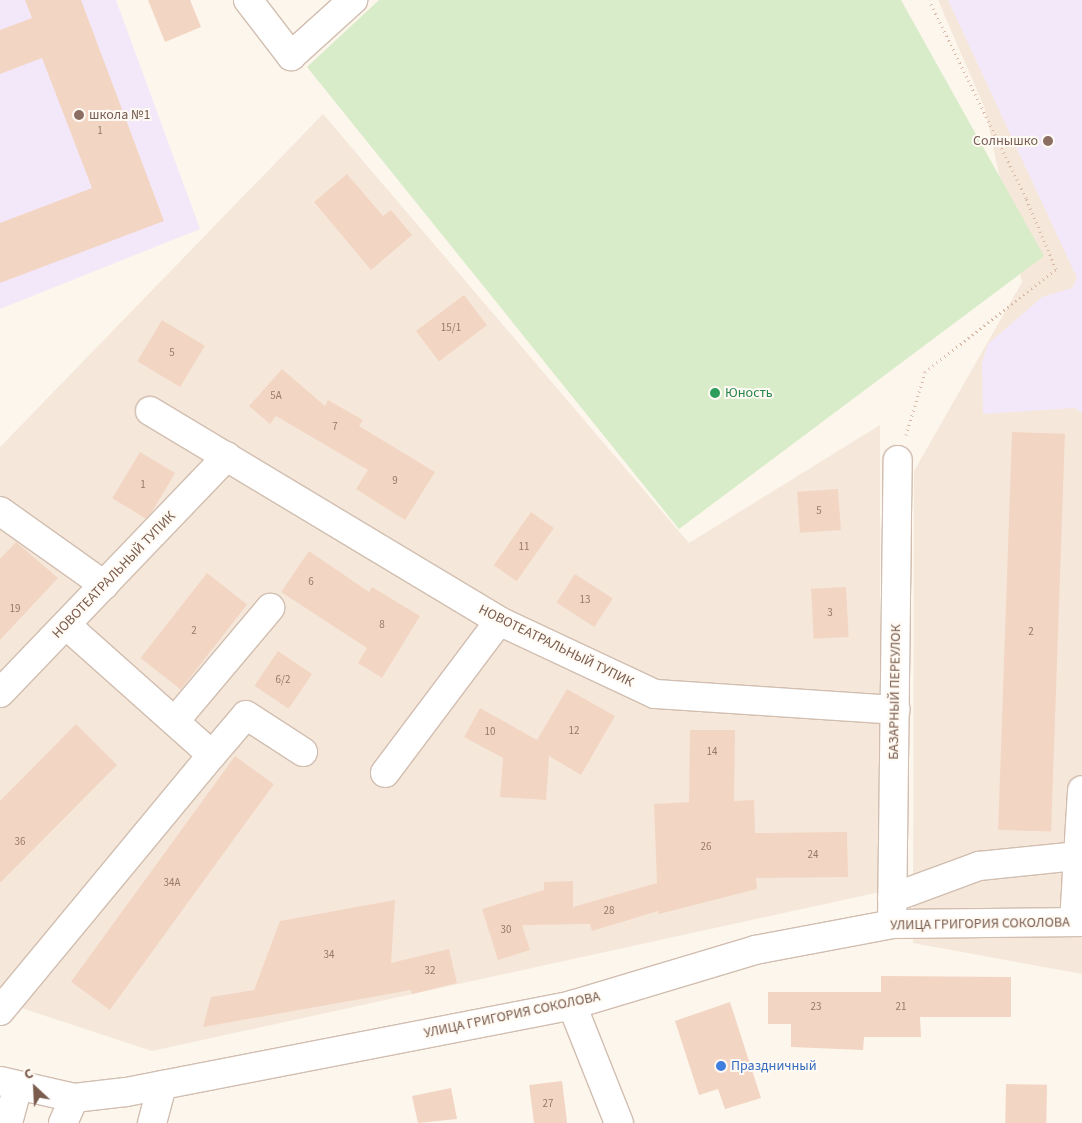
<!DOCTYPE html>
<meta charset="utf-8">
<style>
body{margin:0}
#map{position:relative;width:1082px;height:1123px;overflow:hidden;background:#fdf6ec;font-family:"Source Sans 3",sans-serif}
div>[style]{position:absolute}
.residential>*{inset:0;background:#f5e8da}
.education>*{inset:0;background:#f3e8fa}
.green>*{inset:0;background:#d8ecc9}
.building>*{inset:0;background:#f3d5c3;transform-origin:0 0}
.path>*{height:3px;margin-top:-1.5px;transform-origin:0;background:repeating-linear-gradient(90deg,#d9b8a5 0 1px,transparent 0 5px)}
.roads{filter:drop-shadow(1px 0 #d1beb0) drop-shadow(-1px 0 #d1beb0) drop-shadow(0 1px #d1beb0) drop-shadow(0 -1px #d1beb0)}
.minor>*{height:28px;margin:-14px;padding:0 14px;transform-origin:14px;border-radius:14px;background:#fff}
.dots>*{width:14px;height:14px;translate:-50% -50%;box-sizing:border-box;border:2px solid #fffaf3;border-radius:50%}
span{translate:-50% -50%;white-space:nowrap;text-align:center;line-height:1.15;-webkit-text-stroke:4px #fffaf3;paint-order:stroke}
.number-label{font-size:11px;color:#987a6a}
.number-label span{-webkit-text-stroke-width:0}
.education-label{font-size:14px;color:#785e54}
.left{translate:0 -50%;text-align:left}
.right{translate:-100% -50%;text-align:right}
.leisure-label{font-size:14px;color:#27864d}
.street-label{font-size:14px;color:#7a5c4d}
.shop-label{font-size:14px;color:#366cbe}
.north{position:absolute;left:10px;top:1063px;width:50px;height:50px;-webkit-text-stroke:4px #fffaf3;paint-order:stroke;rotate:335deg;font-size:14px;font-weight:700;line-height:20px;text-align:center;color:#7a5c4d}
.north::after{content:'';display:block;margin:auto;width:18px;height:22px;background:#7a5c4d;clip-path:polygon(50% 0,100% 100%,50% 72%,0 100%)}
</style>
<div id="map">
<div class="residential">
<div style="clip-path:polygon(938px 0,1082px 0,1082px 974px,913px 943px,914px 471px,1022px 282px,985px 109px)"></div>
<div style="clip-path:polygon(323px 114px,689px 543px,880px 425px,880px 892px,152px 1051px,0 1001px,0 447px)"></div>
</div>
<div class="education">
<div style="clip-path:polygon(0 0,116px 0,200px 229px,0 309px)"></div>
<div style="clip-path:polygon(948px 0,1082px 0,1082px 413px,1075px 408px,983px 414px,982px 363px,988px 344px,1042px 297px,1072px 288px,1077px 278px)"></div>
</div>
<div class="green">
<div style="clip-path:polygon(379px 0,901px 0,1044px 256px,679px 529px,307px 67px)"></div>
</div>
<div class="building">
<div style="clip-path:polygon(25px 0,81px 0,164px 221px,0 283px,0 223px,92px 188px,42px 58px,0 74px,0 30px,32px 18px)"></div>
<div style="clip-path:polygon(148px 0,190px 0,201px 27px,165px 42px)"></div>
<div style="clip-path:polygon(347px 174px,383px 216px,391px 210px,412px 235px,371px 270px,314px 202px)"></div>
<div style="left:464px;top:295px;width:38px;height:60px;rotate:53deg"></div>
<div style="left:162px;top:320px;width:50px;height:48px;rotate:31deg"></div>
<div style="clip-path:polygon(282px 369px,325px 406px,328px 400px,363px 420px,359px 426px,435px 472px,405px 520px,356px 489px,368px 470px,276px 416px,270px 424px,249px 406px)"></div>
<div style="left:1012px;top:432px;width:53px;height:398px;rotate:2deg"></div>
<div style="left:140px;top:452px;width:41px;height:54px;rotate:31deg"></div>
<div style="left:838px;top:489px;width:41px;height:41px;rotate:86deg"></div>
<div style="left:531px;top:512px;width:28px;height:65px;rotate:35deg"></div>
<div style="clip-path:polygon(16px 542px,58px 578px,0 640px,0 559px)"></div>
<div style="clip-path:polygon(309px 551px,369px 592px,372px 587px,420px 616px,382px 678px,358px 663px,367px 648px,281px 592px)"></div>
<div style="left:207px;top:573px;width:51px;height:108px;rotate:38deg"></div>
<div style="left:575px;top:574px;width:45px;height:34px;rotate:33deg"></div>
<div style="left:846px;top:587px;width:50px;height:35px;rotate:87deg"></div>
<div style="left:278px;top:651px;width:41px;height:42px;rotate:34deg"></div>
<div style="clip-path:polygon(567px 689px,615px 716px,581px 775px,549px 756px,546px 800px,500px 797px,503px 758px,464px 737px,480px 708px,537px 740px)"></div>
<div style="clip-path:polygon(76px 724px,117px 765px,0 883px,0 801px)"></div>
<div style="clip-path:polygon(690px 730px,735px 730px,734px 801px,754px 800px,755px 833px,847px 832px,848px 877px,756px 878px,757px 889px,659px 914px,658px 911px,592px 931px,590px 924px,522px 925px,530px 950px,498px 960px,482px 909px,544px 890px,544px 882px,573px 881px,573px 907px,657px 883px,654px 804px,689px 802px)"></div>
<div style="left:235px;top:756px;width:48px;height:279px;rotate:36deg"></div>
<div style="clip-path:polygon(395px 900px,391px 963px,449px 949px,457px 983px,412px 994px,411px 990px,203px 1027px,211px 997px,254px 990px,280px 921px)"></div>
<div style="clip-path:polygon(881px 976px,1011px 977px,1011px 1017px,920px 1017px,921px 1037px,864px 1037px,863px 1050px,791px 1047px,791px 1024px,768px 1024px,768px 992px,881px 992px)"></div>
<div style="clip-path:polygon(730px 1002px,761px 1098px,725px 1109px,718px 1089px,699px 1095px,675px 1021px)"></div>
<div style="left:562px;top:1081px;width:42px;height:33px;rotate:83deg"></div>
<div style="left:1006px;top:1084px;width:41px;height:39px;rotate:1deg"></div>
<div style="clip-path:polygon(451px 1088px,457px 1119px,418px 1123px,412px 1096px)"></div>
</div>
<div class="path">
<div style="left:906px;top:435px;width:66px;rotate:-73.2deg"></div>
<div style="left:925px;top:372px;width:167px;rotate:-38.2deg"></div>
<div style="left:1056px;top:269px;width:77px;rotate:-112.9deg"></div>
<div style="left:1026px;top:198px;width:220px;rotate:-116.1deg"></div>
</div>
<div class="roads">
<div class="minor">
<div style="left:248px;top:0;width:71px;rotate:52.5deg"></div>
<div style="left:291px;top:56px;width:84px;rotate:-42.1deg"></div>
<div style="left:150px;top:411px;width:407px;rotate:31deg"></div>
<div style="left:499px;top:621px;width:172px;rotate:25.1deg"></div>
<div style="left:655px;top:694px;width:241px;rotate:3.8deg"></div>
<div style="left:0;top:511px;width:128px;rotate:35.4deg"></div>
<div style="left:0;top:693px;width:328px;rotate:-46.2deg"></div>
<div style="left:175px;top:721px;width:148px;rotate:-49.9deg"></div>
<div style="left:212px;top:755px;width:52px;rotate:-49.6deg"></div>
<div style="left:246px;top:715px;width:68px;rotate:33deg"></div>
<div style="left:385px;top:773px;width:190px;rotate:-53.1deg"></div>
<div style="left:892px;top:898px;width:93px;rotate:-20.2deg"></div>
<div style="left:979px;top:866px;width:100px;rotate:-5.8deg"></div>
<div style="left:1078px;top:856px;width:11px;rotate:68deg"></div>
<div style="left:1074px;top:922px;width:132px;rotate:-86.5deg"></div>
<div style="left:892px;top:924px;width:464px;rotate:-89.3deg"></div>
<div style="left:572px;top:1005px;width:127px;rotate:68.3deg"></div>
<div style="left:0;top:1011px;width:332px;rotate:-50.4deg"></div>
<div style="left:212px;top:755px;width:195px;rotate:-138.3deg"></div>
<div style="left:0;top:1081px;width:76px;rotate:12.9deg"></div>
<div style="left:74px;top:1098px;width:52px;rotate:-6.6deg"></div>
<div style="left:126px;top:1092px;width:454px;rotate:-11deg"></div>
<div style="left:572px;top:1005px;width:191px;rotate:-16.7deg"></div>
<div style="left:755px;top:950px;width:139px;rotate:-10.7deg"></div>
<div style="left:892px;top:924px;width:190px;rotate:-0.6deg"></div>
<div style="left:8px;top:1123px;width:38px;rotate:-75deg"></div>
<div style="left:63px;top:1123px;width:27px;rotate:-66deg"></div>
<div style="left:152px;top:1123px;width:39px;rotate:-75deg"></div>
</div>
</div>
<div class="dots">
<div style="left:79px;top:115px;background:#8d6e63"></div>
<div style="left:1048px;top:141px;background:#8d6e63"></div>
<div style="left:715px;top:393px;background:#2e9e5b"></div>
<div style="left:721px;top:1066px;background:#3f7fe0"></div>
</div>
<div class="number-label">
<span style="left:100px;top:131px">1</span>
<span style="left:451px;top:328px">15/1</span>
<span style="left:172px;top:353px">5</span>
<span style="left:276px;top:396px">5А</span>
<span style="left:335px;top:427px">7</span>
<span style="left:395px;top:481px">9</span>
<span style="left:143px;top:485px">1</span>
<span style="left:819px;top:511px">5</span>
<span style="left:524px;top:547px">11</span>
<span style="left:311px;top:582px">6</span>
<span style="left:585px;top:600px">13</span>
<span style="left:15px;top:609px">19</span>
<span style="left:830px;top:613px">3</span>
<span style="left:382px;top:625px">8</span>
<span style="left:194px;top:631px">2</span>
<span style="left:1031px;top:632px">2</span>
<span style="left:283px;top:680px">6/2</span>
<span style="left:574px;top:731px">12</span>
<span style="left:490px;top:732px">10</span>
<span style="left:712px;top:752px">14</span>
<span style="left:20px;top:842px">36</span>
<span style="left:706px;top:847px">26</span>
<span style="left:813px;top:855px">24</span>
<span style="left:172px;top:883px">34А</span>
<span style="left:609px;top:911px">28</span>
<span style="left:506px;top:930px">30</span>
<span style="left:329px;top:955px">34</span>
<span style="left:430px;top:971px">32</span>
<span style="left:816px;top:1007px">23</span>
<span style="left:901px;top:1007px">21</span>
<span style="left:548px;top:1104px">27</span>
</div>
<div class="education-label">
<span class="left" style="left:89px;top:115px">школа №1</span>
<span class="right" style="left:1038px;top:141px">Солнышко</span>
</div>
<div class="leisure-label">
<span class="left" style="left:725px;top:393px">Юность</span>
</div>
<div class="street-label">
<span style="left:114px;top:575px;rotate:-46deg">НОВОТЕАТРАЛЬНЫЙ ТУПИК</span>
<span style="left:556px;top:646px;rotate:26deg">НОВОТЕАТРАЛЬНЫЙ ТУПИК</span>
<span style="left:895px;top:692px;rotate:-89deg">БАЗАРНЫЙ ПЕРЕУЛОК</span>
<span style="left:980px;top:924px;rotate:-1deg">УЛИЦА ГРИГОРИЯ СОКОЛОВА</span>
<span style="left:512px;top:1015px;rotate:-12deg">УЛИЦА ГРИГОРИЯ СОКОЛОВА</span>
</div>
<div class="shop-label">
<span class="left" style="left:731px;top:1066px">Праздничный</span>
</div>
<div class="north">С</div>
</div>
